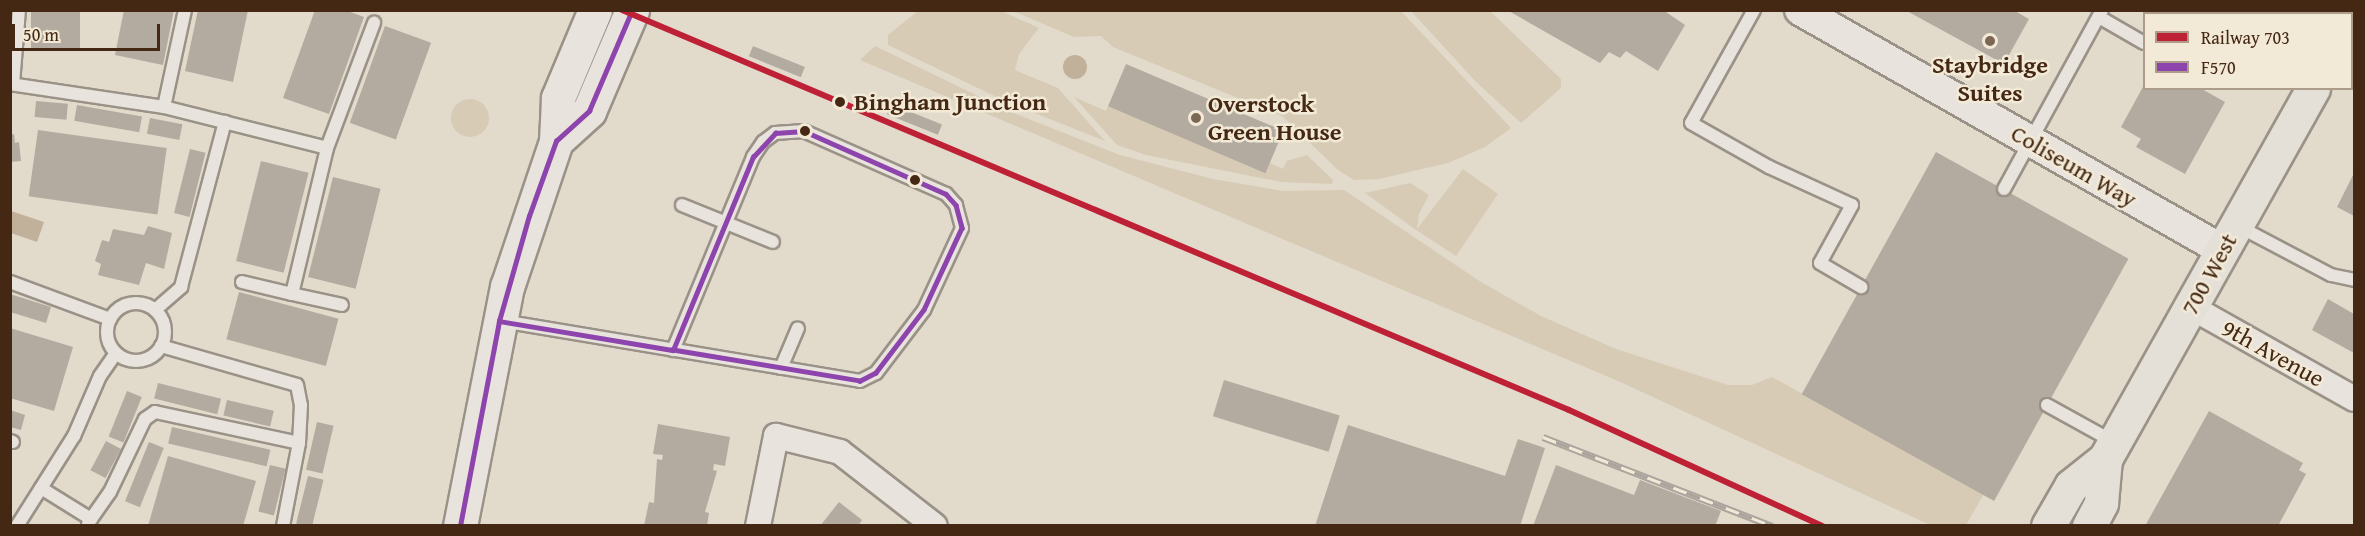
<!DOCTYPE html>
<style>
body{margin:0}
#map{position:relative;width:2365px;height:536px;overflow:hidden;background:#e2dacb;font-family:"Gentium Book Plus",serif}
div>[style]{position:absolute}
.green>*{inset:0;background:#d8cbb6}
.round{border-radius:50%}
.water>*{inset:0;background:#c1b19b}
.building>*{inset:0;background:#b3aba0;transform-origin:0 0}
.roads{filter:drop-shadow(2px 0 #9a9287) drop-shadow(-2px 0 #9a9287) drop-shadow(0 2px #9a9287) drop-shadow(0 -2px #9a9287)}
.service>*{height:12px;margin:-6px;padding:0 6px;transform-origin:6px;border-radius:6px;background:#e8e4dd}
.service>.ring{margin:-6px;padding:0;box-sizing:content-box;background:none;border:12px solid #e8e4dd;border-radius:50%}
.minor>*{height:24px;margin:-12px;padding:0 12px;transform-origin:12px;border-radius:12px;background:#e8e4dd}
.tertiary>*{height:30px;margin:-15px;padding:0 15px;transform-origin:15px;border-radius:15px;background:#e8e4dd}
.secondary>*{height:33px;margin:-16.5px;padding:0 16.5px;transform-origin:16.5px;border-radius:16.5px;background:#e8e4dd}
.primary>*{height:33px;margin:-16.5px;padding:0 16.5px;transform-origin:16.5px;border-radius:16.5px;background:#e5e0d7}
.rail>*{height:7px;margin-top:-3.5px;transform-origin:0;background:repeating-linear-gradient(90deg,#f2ead7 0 14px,#aba49d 0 28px);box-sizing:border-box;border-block:2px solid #aba49d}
.bus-1>*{height:4.5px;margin:-2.25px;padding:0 2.25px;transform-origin:2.25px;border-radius:2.25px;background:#8e44ad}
.rail-1>*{height:6px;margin:-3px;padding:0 3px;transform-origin:3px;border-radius:3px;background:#be2036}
.dots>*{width:16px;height:16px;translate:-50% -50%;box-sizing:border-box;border:3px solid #f2ead7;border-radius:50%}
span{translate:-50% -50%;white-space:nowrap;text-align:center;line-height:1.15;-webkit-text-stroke:5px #f2ead7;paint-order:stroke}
.poi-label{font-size:24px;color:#452814;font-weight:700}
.left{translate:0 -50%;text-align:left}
.stop-label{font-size:24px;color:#452814;font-weight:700}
.street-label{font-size:24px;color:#452814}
.frame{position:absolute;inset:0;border:12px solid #452814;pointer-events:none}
.legend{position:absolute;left:2143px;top:12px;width:210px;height:78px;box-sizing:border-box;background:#f2ead7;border:2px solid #ad9c89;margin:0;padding:8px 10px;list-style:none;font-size:18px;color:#452814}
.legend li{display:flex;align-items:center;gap:12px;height:30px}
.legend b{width:30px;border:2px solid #ad9c89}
.scale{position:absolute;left:12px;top:24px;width:148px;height:27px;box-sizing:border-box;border:3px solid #452814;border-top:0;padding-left:8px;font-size:18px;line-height:21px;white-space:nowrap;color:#452814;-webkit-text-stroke:4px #f2ead7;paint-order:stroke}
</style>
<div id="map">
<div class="green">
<div style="clip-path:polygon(918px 11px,1001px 11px,1039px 28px,1019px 54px,1015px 70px,1058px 88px,1105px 141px,1007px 102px,888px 45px,888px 35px)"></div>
<div style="clip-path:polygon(1013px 11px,1401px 11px,1511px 128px,1485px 147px,1448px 163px,1379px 179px,1354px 180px,1338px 170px,1282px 116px,1113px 47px,1101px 36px,1074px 37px)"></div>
<div style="clip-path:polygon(1411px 11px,1490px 11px,1561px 79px,1561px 88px,1521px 123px,1476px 82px)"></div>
<div style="clip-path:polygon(875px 46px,1011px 112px,1120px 155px,1213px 179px,1283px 191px,1344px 190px,1481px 282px,1541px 316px,1616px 349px,1728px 385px,1752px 385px,1772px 377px,1984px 494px,1966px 525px,1930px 525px,1618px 381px,860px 60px)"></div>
<div style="clip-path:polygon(1074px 97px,1106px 111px,1108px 106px,1266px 172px,1270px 163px,1283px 169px,1287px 161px,1307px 155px,1333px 180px,1332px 184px,1281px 182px,1146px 155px,1117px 145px)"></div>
<div class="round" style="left:451px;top:99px;width:38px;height:38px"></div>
<div style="clip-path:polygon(1463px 169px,1498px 194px,1456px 256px,1416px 230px,1365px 193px,1410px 183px,1429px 195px,1419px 214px,1417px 229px)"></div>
</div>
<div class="water">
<div class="round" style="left:1063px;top:55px;width:24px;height:24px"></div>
<div style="clip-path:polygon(11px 211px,44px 222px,37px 242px,11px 233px)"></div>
</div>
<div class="building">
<div style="left:31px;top:10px;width:49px;height:38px"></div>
<div style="clip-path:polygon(124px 10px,174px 10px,163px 65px,115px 55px)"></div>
<div style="clip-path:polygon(198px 10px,248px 10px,233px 82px,185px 71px)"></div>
<div style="clip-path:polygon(315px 10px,345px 10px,364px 17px,329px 114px,283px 98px)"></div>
<div style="clip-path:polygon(1507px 10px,1663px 10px,1685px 25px,1658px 71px,1626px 51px,1620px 58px,1609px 52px,1600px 63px)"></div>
<div style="clip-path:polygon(1905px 10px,2013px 10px,2029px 19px,2004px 64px)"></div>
<div style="left:385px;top:26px;width:49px;height:103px;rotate:20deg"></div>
<div style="left:753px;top:46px;width:56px;height:11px;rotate:22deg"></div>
<div style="left:1126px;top:64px;width:171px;height:46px;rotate:23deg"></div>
<div style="clip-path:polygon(2144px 85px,2144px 88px,2200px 88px,2225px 102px,2185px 174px,2136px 147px,2141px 139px,2121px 127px)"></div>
<div style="left:36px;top:101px;width:32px;height:16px;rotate:5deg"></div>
<div style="left:891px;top:104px;width:55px;height:11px;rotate:22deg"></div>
<div style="left:77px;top:105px;width:66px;height:16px;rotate:10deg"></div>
<div style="left:150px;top:118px;width:33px;height:16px;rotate:11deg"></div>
<div style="left:38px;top:130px;width:130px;height:67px;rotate:8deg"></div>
<div style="clip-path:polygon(14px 134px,15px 143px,19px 142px,21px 161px,10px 162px,10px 135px)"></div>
<div style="left:190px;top:149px;width:16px;height:66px;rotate:14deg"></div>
<div style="left:1936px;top:152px;width:220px;height:277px;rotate:29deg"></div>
<div style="left:261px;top:161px;width:49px;height:103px;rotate:14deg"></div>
<div style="clip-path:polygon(2354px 173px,2354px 216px,2337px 207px)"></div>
<div style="left:333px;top:177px;width:49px;height:103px;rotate:14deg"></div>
<div style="clip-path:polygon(148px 226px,172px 233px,164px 269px,146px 263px,139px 285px,98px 275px,101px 264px,95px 261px,102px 240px,109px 242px,113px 229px,144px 235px)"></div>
<div style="left:239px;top:292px;width:103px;height:49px;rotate:15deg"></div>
<div style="clip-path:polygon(10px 294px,51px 307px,46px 323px,10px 312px)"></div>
<div style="clip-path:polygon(2328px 299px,2354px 314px,2354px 353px,2312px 330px)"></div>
<div style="clip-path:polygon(10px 328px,73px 347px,54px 411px,10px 398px)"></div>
<div style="left:1224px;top:380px;width:121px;height:38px;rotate:17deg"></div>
<div style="left:158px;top:383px;width:65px;height:16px;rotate:14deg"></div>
<div style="left:127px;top:391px;width:16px;height:49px;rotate:22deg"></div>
<div style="left:227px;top:400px;width:48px;height:16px;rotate:13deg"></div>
<div style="clip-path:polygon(10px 410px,25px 415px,21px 430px,10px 427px)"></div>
<div style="clip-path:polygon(2209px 411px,2303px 463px,2299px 470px,2306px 474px,2278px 526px,2145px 526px)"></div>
<div style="left:317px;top:422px;width:17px;height:49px;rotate:13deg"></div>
<div style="clip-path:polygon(658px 424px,730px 437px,725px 466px,714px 464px,713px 470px,717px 471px,705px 512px,709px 513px,707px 526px,644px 526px,649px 502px,654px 503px,657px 459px,662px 460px,663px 455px,653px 454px)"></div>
<div style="clip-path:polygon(1348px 425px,1505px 476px,1518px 439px,1545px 448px,1520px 526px,1315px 526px)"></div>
<div style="left:172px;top:427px;width:101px;height:17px;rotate:13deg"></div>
<div style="left:106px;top:441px;width:17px;height:33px;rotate:28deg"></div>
<div style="left:149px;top:442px;width:16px;height:64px;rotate:22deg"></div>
<div style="clip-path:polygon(168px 456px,256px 481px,243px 526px,148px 526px)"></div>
<div style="left:270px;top:465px;width:16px;height:48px;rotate:14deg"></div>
<div style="clip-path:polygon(1556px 465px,1634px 495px,1640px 480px,1721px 511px,1715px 526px,1533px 526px)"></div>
<div style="left:308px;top:476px;width:16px;height:49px;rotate:14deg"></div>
<div style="clip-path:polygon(839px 502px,862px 520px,858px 526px,820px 526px)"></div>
</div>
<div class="roads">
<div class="service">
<div style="left:1754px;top:10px;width:129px;rotate:119.1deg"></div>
<div style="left:1691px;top:123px;width:90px;rotate:29.4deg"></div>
<div style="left:1769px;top:167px;width:91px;rotate:24.6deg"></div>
<div style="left:1852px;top:205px;width:66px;rotate:118.9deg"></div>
<div style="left:1820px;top:263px;width:48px;rotate:30.3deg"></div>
<div style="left:2240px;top:14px;width:4px;rotate:-63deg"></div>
<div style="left:2099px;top:17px;width:52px;rotate:30deg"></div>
<div style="left:10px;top:84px;width:156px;rotate:8.5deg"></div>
<div style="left:164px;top:107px;width:168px;rotate:14.1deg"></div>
<div style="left:13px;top:84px;width:74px;rotate:-85.4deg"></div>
<div style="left:164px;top:107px;width:99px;rotate:-77.8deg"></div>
<div style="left:2004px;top:189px;width:204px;rotate:-61.3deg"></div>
<div style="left:682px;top:205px;width:98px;rotate:22.1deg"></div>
<div style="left:2238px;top:226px;width:105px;rotate:27.8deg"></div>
<div style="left:2331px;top:275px;width:24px;rotate:12deg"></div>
<div style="left:10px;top:282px;width:107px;rotate:20.3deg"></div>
<div style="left:242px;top:282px;width:51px;rotate:13.5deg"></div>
<div style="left:292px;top:294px;width:150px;rotate:-76.5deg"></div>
<div style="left:327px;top:148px;width:134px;rotate:-69.4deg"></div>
<div style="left:292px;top:294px;width:51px;rotate:12.4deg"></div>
<div class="ring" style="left:107px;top:303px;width:46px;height:46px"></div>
<div style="left:155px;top:310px;width:35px;rotate:-41deg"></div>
<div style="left:181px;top:287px;width:171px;rotate:-75.1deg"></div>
<div style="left:502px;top:321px;width:363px;rotate:9.5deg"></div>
<div style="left:860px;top:381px;width:18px;rotate:-27deg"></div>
<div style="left:876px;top:373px;width:79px;rotate:-52.7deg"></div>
<div style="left:924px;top:310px;width:90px;rotate:-65.1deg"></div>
<div style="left:962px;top:228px;width:24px;rotate:-105deg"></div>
<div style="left:956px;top:205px;width:15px;rotate:-132deg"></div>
<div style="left:946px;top:194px;width:155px;rotate:-156.1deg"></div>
<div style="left:804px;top:131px;width:29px;rotate:176deg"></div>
<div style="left:775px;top:133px;width:15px;rotate:143deg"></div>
<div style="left:763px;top:142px;width:18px;rotate:124deg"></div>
<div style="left:753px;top:157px;width:209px;rotate:112.5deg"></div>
<div style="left:161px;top:346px;width:141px;rotate:16deg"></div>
<div style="left:297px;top:385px;width:20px;rotate:79deg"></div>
<div style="left:301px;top:405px;width:38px;rotate:93deg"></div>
<div style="left:299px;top:443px;width:85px;rotate:100.9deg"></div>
<div style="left:781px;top:368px;width:43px;rotate:-67deg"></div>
<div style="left:2047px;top:405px;width:77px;rotate:28.9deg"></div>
<div style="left:10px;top:441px;width:3px;rotate:18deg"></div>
<div style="left:41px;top:488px;width:59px;rotate:31.8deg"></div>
<div style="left:91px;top:519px;width:6px;rotate:121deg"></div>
<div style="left:91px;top:519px;width:33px;rotate:-55deg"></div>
<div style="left:110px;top:492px;width:81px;rotate:-64.4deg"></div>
<div style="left:145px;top:419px;width:12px;rotate:-35deg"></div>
<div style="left:155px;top:412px;width:147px;rotate:12.1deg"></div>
<div style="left:17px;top:526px;width:107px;rotate:-57.7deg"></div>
<div style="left:74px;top:436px;width:65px;rotate:-66.6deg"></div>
<div style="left:100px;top:376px;width:28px;rotate:-55deg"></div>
</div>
<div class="minor">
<div style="left:2191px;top:307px;width:187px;rotate:29.4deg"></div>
<div style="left:758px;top:526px;width:92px;rotate:-78.7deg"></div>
<div style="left:776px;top:436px;width:66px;rotate:14deg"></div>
<div style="left:840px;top:452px;width:120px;rotate:37.9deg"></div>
</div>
<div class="tertiary">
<div style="left:1800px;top:10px;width:486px;rotate:29.6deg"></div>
</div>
<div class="secondary">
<div style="left:556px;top:141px;width:45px;rotate:-42.3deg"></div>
<div style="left:589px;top:111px;width:110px;rotate:-66.9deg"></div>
<div style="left:460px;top:526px;width:244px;rotate:-78.9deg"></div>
<div style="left:507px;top:287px;width:154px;rotate:-71.4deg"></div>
<div style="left:556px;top:141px;width:43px;rotate:-87.3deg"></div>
<div style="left:558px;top:98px;width:95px;rotate:-67.2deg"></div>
</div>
<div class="primary">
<div style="left:2332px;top:14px;width:4px;rotate:-63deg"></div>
<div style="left:2352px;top:58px;width:5px;rotate:-68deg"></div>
<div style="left:2048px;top:526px;width:46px;rotate:-60.1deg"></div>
<div style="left:2071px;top:486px;width:43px;rotate:-38.5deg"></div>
<div style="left:2105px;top:459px;width:425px;rotate:-60.7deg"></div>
<div style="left:2089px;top:526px;width:26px;rotate:-62deg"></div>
<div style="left:2101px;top:503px;width:44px;rotate:-84.8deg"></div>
</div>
</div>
<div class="rail">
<div style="left:1543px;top:437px;width:246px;rotate:21.2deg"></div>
</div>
<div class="bus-1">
<div style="left:804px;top:131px;width:155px;rotate:23.9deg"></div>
<div style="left:946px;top:194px;width:15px;rotate:48deg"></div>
<div style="left:956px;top:205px;width:24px;rotate:75deg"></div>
<div style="left:962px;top:228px;width:90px;rotate:114.9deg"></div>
<div style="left:924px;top:310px;width:79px;rotate:127.3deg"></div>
<div style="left:876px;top:373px;width:18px;rotate:153deg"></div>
<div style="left:860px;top:381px;width:190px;rotate:-170.6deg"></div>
<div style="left:673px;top:350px;width:209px;rotate:-67.5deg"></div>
<div style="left:753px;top:157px;width:33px;rotate:-47deg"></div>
<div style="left:775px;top:133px;width:29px;rotate:-4deg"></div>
<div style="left:499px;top:321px;width:176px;rotate:9.5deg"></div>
<div style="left:460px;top:526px;width:209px;rotate:-79.2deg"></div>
<div style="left:499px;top:321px;width:109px;rotate:-74.1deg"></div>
<div style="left:529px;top:216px;width:80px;rotate:-70.2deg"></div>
<div style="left:556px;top:141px;width:45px;rotate:-42.3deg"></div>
<div style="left:589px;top:111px;width:110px;rotate:-66.9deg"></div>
</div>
<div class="rail-1">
<div style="left:622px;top:10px;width:1028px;rotate:22.9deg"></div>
<div style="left:1569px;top:410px;width:278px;rotate:24.6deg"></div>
</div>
<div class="dots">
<div style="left:1990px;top:41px;background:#7c6654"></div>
<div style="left:840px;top:102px;background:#452814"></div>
<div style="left:1196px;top:118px;background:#7c6654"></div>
<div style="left:805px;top:131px;background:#452814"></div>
<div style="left:915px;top:180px;background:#452814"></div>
</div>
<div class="poi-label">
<span style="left:1990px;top:79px">Staybridge<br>Suites</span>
<span class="left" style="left:1208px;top:118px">Overstock<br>Green House</span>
</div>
<div class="stop-label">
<span class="left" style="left:854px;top:102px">Bingham Junction</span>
</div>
<div class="street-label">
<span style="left:2074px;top:166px;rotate:30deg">Coliseum Way</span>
<span style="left:2209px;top:274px;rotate:-61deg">700 West</span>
<span style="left:2273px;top:353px;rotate:29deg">9th Avenue</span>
</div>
<div class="frame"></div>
<ul class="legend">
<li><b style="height:8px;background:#be2036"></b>Railway 703</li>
<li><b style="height:8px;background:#8e44ad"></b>F570</li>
</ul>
<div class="scale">50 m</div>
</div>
